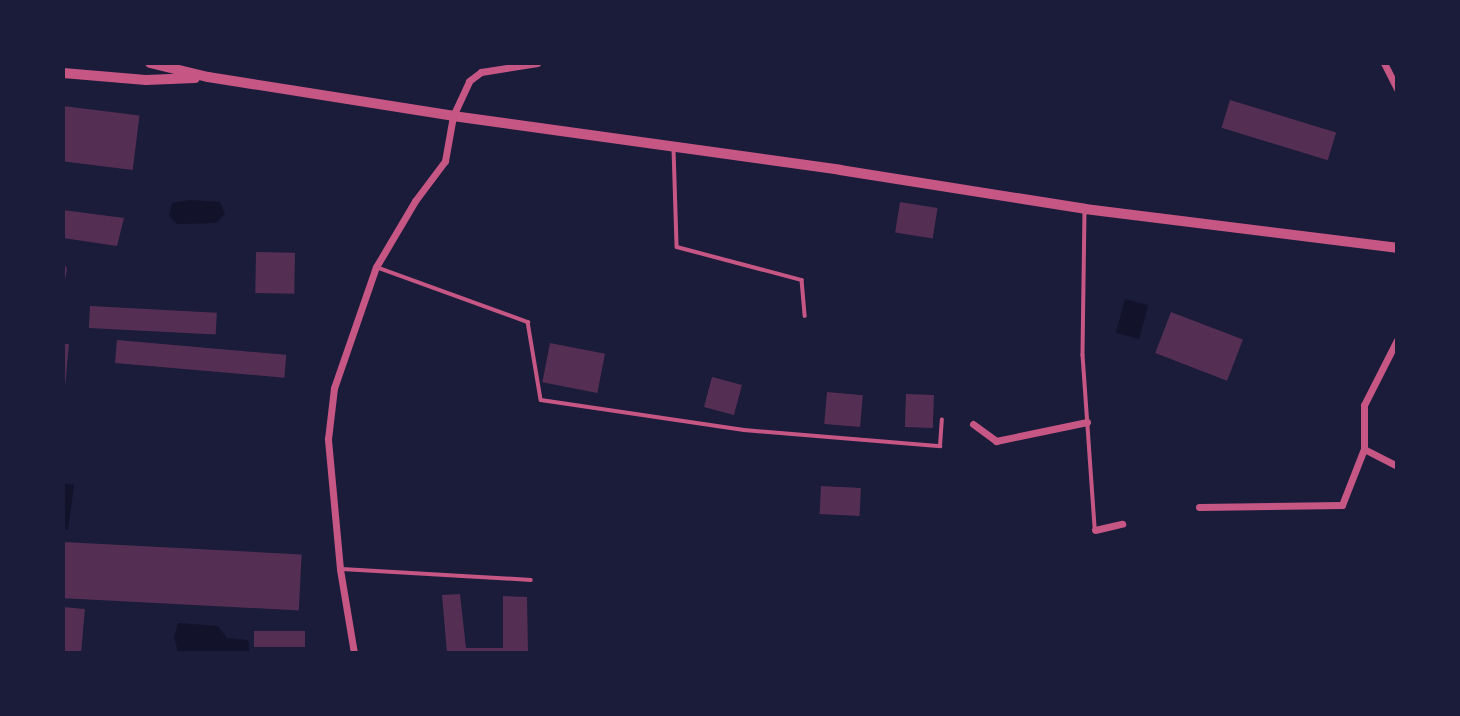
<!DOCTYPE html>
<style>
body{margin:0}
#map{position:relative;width:1460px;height:716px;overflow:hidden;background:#1b1b3a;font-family:Inter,sans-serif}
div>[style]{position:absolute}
.water>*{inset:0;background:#12122b;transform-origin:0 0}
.building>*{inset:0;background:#542f53;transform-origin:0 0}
.service>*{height:3.5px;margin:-1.75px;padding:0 1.75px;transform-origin:1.75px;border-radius:1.75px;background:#c65784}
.minor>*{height:7px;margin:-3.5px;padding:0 3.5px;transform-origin:3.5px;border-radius:3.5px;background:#c65784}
.tertiary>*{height:10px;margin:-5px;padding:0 5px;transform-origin:5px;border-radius:5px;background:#c65784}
span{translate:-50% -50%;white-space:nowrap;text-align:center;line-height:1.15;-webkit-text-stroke:7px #1b1b3a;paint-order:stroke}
.frame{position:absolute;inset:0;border:65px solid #1b1b3a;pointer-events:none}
</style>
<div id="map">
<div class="water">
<div style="clip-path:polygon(190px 200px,220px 202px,225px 214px,216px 223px,177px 224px,169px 216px,172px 203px)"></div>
<div style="left:1125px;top:299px;width:24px;height:35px;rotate:15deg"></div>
<div style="clip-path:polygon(63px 483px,74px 485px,68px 530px,63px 530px)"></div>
<div style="clip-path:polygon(178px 623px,218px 626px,227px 638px,248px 640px,250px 653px,178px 652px,174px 637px)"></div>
</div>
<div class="building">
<div style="left:1230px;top:100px;width:111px;height:29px;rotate:17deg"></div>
<div style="left:63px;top:106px;width:77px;height:55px;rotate:7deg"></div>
<div style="left:900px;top:202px;width:38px;height:31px;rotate:9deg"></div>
<div style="clip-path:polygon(63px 210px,124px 218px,117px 246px,63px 238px)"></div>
<div style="left:256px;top:252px;width:39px;height:41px;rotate:1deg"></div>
<div style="clip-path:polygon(63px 261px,67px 269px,64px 286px,63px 286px)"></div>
<div style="left:90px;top:306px;width:127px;height:22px;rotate:3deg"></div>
<div style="left:1171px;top:312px;width:77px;height:44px;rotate:21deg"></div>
<div style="left:117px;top:340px;width:170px;height:23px;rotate:5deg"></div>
<div style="left:550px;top:343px;width:56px;height:40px;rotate:11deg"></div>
<div style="clip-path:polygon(63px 344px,69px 344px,65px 387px,63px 387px)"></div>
<div style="left:712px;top:377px;width:31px;height:31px;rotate:15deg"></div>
<div style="left:827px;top:392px;width:36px;height:32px;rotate:5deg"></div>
<div style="left:906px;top:394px;width:28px;height:33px;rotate:2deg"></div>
<div style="left:821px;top:486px;width:40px;height:28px;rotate:3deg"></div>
<div style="left:63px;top:542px;width:239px;height:56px;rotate:3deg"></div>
<div style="clip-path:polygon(460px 594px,466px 648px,503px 648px,503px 596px,527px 597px,528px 653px,447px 653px,442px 595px)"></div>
<div style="left:63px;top:607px;width:22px;height:46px;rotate:5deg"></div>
<div style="left:305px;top:631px;width:16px;height:51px;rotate:90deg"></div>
</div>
<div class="service">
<div style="left:674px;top:149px;width:98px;rotate:88.2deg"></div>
<div style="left:677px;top:247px;width:129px;rotate:14.8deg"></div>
<div style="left:802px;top:280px;width:36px;rotate:85deg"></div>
<div style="left:1085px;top:211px;width:144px;rotate:90.8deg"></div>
<div style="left:1083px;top:355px;width:173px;rotate:86deg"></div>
<div style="left:376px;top:267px;width:162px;rotate:19.9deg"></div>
<div style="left:528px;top:322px;width:79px;rotate:80.5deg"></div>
<div style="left:541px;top:400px;width:205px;rotate:8.4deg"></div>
<div style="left:744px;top:430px;width:197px;rotate:4.7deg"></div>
<div style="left:940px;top:446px;width:26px;rotate:-86deg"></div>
<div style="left:342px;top:569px;width:189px;rotate:3.3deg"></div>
</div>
<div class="minor">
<div style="left:1384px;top:63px;width:29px;rotate:63deg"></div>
<div style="left:1397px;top:340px;width:73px;rotate:116.9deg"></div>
<div style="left:1364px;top:405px;width:44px;rotate:90deg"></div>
<div style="left:1364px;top:449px;width:37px;rotate:27deg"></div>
<div style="left:973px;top:424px;width:29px;rotate:36deg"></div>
<div style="left:996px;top:441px;width:93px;rotate:-11.8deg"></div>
<div style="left:1199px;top:507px;width:143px;rotate:-0.8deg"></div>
<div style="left:1342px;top:505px;width:60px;rotate:-68.6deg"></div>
<div style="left:1095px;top:530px;width:28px;rotate:-13deg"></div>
<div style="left:354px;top:653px;width:85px;rotate:-99.5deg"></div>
<div style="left:340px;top:569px;width:131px;rotate:-95.3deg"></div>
<div style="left:328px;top:439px;width:51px;rotate:-83.3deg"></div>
<div style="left:334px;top:388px;width:128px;rotate:-70.9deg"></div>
<div style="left:376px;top:267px;width:77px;rotate:-59.4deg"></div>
<div style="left:415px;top:201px;width:50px;rotate:-53.1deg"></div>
<div style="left:445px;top:161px;width:46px;rotate:-79.9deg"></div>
<div style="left:453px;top:116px;width:38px;rotate:-65deg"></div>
<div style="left:469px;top:81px;width:15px;rotate:-37deg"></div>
<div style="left:481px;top:72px;width:57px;rotate:-9.1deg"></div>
</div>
<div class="tertiary">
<div style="left:150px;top:63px;width:60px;rotate:13.6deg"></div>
<div style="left:208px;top:77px;width:248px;rotate:9deg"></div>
<div style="left:453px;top:116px;width:391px;rotate:7.9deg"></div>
<div style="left:840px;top:170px;width:248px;rotate:9deg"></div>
<div style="left:1085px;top:209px;width:314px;rotate:7.1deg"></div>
<div style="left:63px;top:73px;width:83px;rotate:4.8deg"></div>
<div style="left:146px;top:80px;width:49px;rotate:-2.3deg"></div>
</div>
<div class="frame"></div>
</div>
